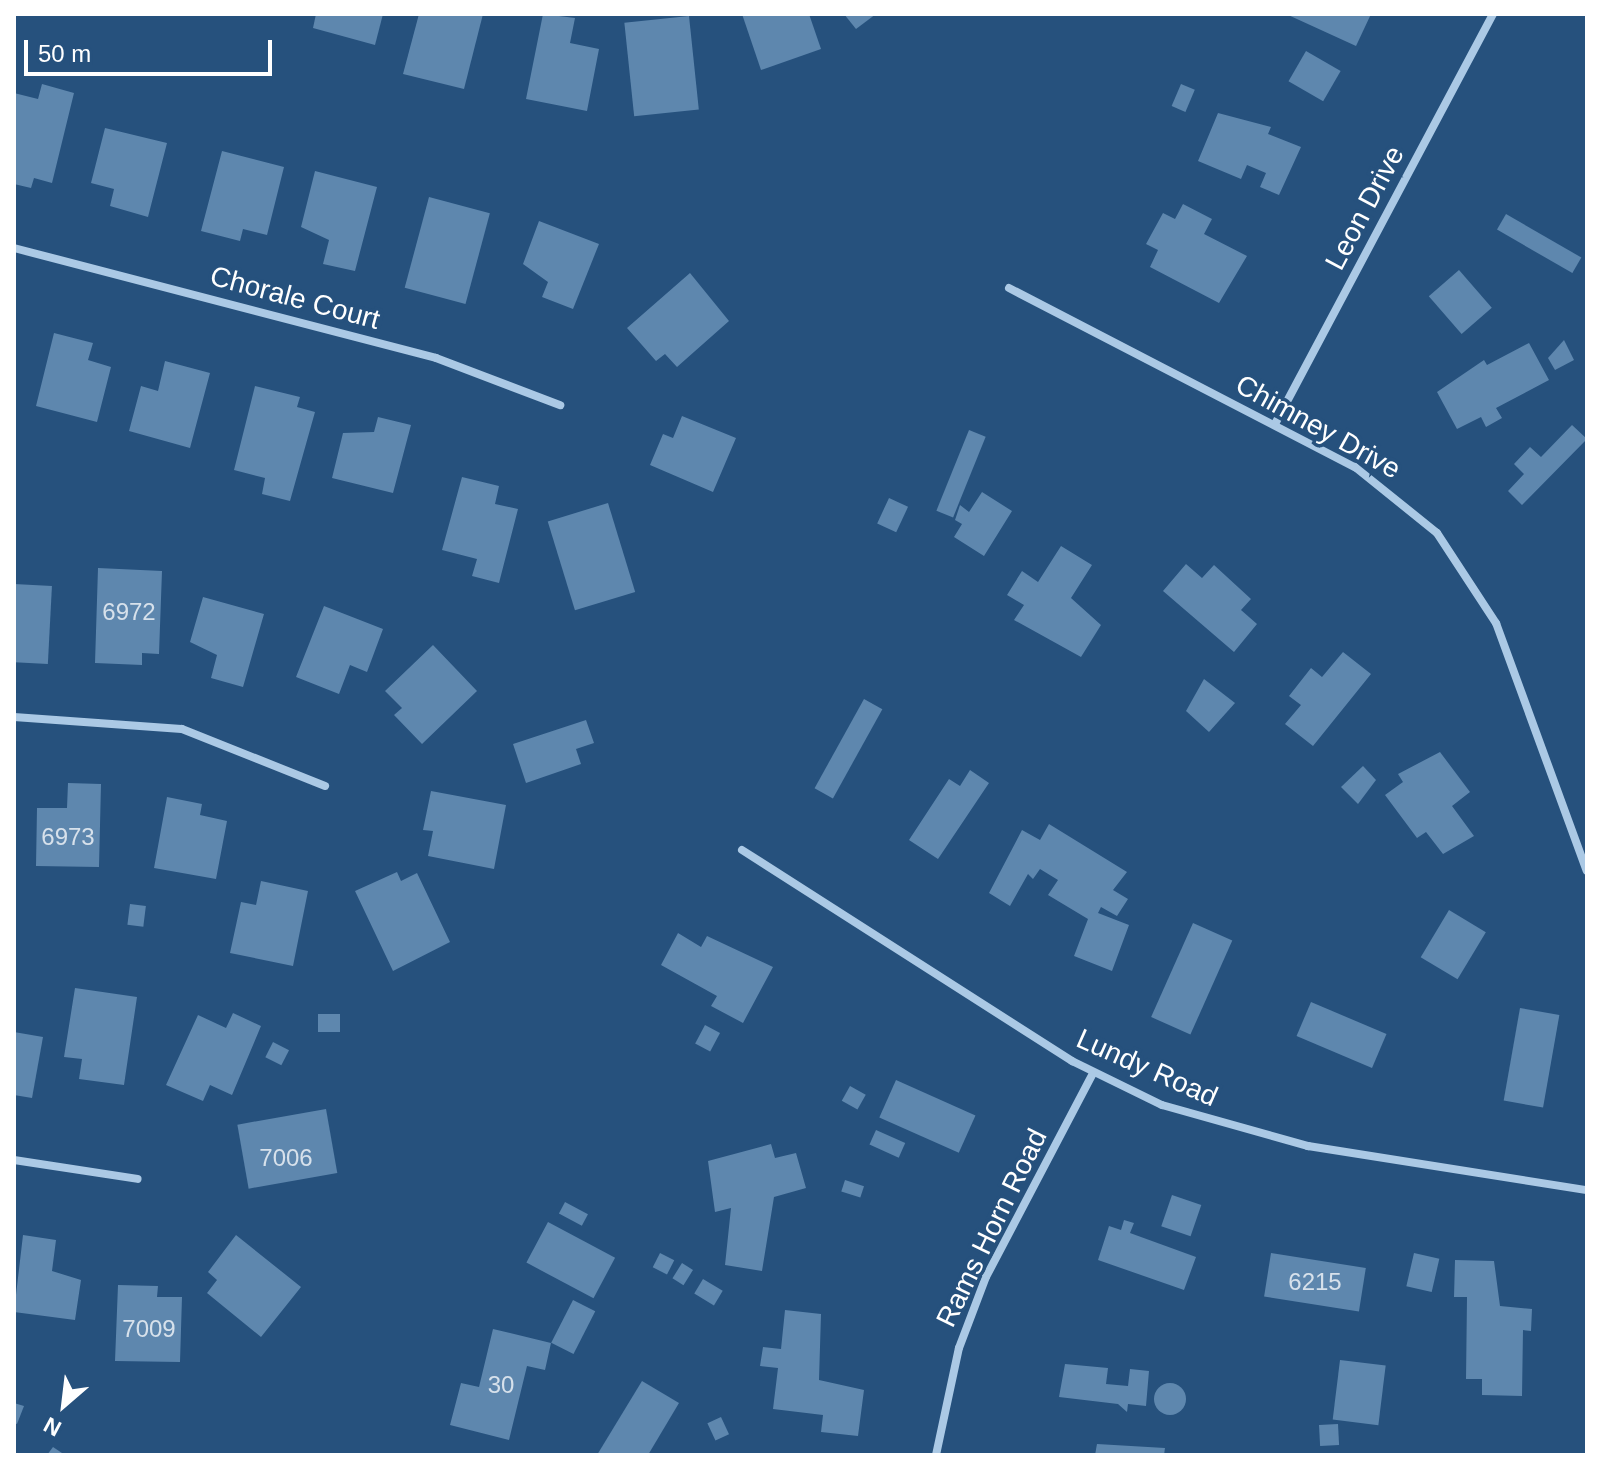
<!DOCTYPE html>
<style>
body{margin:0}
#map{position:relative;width:1601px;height:1469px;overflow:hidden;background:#26517d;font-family:Arial,sans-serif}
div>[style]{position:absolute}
.building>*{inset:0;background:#5e87ae;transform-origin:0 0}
.round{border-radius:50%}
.street>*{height:8px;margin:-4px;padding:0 4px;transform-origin:4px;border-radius:4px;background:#abc9e5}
span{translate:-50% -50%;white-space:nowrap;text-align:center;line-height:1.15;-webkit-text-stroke:7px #26517d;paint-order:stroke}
.number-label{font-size:24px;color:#d7e1eb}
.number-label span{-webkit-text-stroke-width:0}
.street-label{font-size:28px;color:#fff}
.frame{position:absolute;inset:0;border:16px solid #fff;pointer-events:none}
.north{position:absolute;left:24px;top:1365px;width:80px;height:80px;-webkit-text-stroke:6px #26517d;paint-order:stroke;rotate:208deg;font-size:22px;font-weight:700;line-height:32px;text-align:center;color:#fff}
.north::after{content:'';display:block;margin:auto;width:28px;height:36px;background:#fff;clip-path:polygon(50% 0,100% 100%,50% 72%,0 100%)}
.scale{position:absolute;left:24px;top:40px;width:248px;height:36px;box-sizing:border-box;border:4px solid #fff;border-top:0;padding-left:10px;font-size:24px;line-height:28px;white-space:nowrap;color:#fff;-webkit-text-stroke:6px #26517d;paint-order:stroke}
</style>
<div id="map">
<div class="building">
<div style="clip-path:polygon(316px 14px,383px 14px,375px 45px,313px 28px)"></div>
<div style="clip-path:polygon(419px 14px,483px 14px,464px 89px,403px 74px)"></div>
<div style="clip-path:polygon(543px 14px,575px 18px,570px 43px,599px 49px,587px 111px,526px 99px)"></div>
<div style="clip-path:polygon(742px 14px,809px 14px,821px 49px,761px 70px)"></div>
<div style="clip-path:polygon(844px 14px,876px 14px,856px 29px)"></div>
<div style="clip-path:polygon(1286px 14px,1371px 14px,1356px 46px)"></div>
<div style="left:689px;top:16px;width:94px;height:65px;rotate:84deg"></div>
<div style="left:1306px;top:51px;width:40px;height:35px;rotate:30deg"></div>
<div style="clip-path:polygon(42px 84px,74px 93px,52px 183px,34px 178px,31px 188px,14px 184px,14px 93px,38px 99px)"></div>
<div style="left:1181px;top:84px;width:15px;height:24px;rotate:23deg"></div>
<div style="clip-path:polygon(1218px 113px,1271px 127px,1268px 134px,1301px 147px,1279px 195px,1260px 187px,1266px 173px,1247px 165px,1241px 179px,1198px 161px)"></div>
<div style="clip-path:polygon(105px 128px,167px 143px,148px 217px,110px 206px,114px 189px,91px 183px)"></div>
<div style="clip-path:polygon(222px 151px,284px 167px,267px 235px,243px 229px,240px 241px,201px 231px)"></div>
<div style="clip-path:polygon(315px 171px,377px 187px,355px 271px,323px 264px,329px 240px,301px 227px)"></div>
<div style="left:429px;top:197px;width:63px;height:94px;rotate:15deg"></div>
<div style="clip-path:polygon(1183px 204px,1212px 219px,1204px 234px,1247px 256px,1219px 303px,1150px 267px,1158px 250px,1146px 244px,1163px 213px,1175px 219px)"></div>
<div style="left:1506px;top:214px;width:87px;height:18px;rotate:30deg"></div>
<div style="clip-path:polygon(539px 221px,599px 244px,573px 309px,542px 297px,548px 282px,523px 264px)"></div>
<div style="left:1459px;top:270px;width:50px;height:40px;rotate:49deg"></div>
<div style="clip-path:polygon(690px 273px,729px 321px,677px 367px,665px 354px,656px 361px,627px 328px)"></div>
<div style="clip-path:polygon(54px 333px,93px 343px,88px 360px,111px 367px,97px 422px,36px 406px)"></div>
<div style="clip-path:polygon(1564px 340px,1574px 360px,1555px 370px,1548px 358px)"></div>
<div style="clip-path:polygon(1529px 343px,1549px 380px,1496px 408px,1502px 418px,1486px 427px,1481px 417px,1457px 429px,1437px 392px,1484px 360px,1487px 365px)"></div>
<div style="clip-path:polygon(165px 361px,210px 373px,190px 448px,129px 431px,141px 386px,158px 391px)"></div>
<div style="clip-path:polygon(255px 386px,300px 397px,297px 407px,315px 412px,290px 501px,262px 494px,265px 478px,234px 470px)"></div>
<div style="clip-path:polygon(682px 416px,736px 438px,713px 492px,650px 465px,663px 434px,673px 438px)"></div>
<div style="clip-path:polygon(378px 417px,411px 425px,393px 493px,332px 478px,343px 433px,374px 432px)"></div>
<div style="clip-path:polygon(1572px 425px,1587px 439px,1522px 505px,1508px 491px,1524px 474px,1514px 464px,1530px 447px,1541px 457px)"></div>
<div style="left:969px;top:430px;width:18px;height:87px;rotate:22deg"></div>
<div style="clip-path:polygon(462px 477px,499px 486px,495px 504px,518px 509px,499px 583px,472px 576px,477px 559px,442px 550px)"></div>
<div style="clip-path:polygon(982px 492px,1012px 511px,984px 556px,954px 537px,962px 524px,955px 520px,960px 505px,969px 512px)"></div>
<div style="left:889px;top:498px;width:21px;height:28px;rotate:25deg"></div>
<div style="left:608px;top:503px;width:93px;height:63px;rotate:73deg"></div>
<div style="clip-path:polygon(1061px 546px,1092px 565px,1071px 598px,1101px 625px,1081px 657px,1014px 620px,1024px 605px,1007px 595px,1022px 571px,1038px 582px)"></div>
<div style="clip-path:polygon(1186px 564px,1202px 578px,1214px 565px,1251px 599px,1241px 610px,1257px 624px,1234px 652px,1163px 591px)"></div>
<div style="clip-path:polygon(98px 568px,162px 571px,159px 654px,142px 653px,142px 665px,95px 663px)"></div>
<div style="left:14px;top:584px;width:38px;height:78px;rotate:3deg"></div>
<div style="clip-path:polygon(203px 597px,264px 614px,243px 687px,211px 678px,217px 655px,190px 642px)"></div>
<div style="clip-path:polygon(324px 606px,383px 629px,367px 672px,350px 665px,339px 694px,296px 677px)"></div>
<div style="clip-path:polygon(433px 645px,477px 691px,422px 744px,394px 715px,402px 708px,385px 691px)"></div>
<div style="clip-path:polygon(1343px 652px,1371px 674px,1313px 746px,1285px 724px,1301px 705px,1289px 696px,1311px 668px,1322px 677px)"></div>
<div style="clip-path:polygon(1204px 679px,1235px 703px,1209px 732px,1186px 711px)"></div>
<div style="left:864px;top:699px;width:21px;height:102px;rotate:29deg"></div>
<div style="clip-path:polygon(586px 720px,594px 743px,576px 749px,581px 764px,526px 783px,513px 744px)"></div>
<div style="clip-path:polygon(1440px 752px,1470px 792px,1452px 806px,1474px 836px,1443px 854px,1426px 832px,1417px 838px,1385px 795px,1403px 782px,1398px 774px)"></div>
<div style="clip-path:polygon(1363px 766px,1376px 780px,1358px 804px,1341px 787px)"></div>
<div style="clip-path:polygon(970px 770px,989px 783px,938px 859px,909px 840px,949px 779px,960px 786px)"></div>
<div style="clip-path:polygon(68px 783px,101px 784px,99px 867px,36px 866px,37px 808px,67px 808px)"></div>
<div style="clip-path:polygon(431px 791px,506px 805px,494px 869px,428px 856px,433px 831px,423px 830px)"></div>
<div style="clip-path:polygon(167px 797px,202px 804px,200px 815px,227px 821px,216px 879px,154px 868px)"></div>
<div style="clip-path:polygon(1049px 824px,1127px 872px,1113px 890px,1128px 899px,1117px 916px,1101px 907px,1098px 913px,1129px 925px,1112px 971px,1074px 956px,1088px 919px,1048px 895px,1058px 880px,1040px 869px,1033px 879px,1028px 874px,1010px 906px,989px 893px,1022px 830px,1040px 840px)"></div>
<div style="clip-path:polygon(397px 872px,401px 881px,417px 873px,450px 942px,393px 971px,355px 891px)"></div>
<div style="clip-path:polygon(261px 881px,308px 891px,293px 966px,230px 953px,241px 902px,256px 905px)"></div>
<div style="left:130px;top:904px;width:16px;height:21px;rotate:7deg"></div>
<div style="left:1449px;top:910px;width:43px;height:55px;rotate:31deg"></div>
<div style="left:1193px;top:923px;width:43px;height:103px;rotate:24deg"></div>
<div style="clip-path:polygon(678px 933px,701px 947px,707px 936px,773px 967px,743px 1023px,711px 1006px,717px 996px,661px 965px)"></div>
<div style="clip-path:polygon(75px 988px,137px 997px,124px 1085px,79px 1079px,82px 1059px,64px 1057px)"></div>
<div style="left:1311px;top:1002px;width:82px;height:37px;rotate:23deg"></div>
<div style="left:1520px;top:1008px;width:40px;height:94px;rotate:10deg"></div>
<div style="clip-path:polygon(233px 1013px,261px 1026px,232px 1095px,210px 1085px,203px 1101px,166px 1085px,198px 1015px,226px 1028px)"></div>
<div style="left:340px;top:1014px;width:18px;height:22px;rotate:90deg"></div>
<div style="left:705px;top:1025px;width:17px;height:21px;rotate:28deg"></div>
<div style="clip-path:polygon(14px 1032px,43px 1037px,32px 1098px,14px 1095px)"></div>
<div style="left:273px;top:1042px;width:18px;height:17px;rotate:27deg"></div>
<div style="left:896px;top:1080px;width:87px;height:41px;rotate:24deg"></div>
<div style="left:850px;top:1086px;width:18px;height:17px;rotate:29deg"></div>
<div style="left:326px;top:1109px;width:65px;height:90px;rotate:80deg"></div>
<div style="left:876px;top:1130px;width:32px;height:16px;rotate:24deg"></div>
<div style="clip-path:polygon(771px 1144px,775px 1158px,796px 1153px,806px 1188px,774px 1197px,762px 1271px,725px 1265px,731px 1208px,715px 1212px,708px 1161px)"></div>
<div style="left:845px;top:1180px;width:20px;height:12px;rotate:18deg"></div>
<div style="left:1172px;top:1195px;width:31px;height:33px;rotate:19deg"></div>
<div style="left:565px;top:1202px;width:26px;height:13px;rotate:28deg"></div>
<div style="clip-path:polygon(1124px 1220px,1134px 1223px,1130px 1233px,1196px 1257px,1184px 1290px,1098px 1260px,1109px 1226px,1121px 1230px)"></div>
<div style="left:548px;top:1222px;width:76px;height:46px;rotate:28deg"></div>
<div style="clip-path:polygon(23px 1235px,56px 1240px,52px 1271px,81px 1280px,75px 1320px,14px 1312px)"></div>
<div style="clip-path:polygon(236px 1235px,301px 1287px,261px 1337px,207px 1293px,217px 1280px,208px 1272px)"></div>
<div style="left:660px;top:1253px;width:16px;height:16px;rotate:27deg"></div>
<div style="left:1271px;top:1253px;width:96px;height:44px;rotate:9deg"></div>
<div style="left:1414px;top:1253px;width:26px;height:34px;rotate:13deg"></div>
<div style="clip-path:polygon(1455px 1260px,1494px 1261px,1500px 1306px,1532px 1309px,1531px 1331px,1523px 1330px,1522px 1396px,1482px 1395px,1482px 1379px,1466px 1379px,1467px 1297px,1454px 1297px)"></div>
<div style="left:682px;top:1263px;width:13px;height:18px;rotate:32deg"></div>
<div style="left:703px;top:1279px;width:23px;height:17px;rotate:31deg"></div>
<div style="clip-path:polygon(118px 1285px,158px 1286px,157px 1297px,182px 1297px,180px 1362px,115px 1361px)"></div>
<div style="left:573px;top:1300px;width:25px;height:48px;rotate:27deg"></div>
<div style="clip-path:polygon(785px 1310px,821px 1314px,819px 1380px,864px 1390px,858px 1436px,821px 1432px,823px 1415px,773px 1409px,778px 1368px,760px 1366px,763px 1347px,781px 1349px)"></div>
<div style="clip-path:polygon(493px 1329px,551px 1343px,545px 1370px,527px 1366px,509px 1440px,450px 1425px,461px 1383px,479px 1387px)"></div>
<div style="left:1340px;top:1360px;width:46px;height:60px;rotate:7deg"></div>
<div style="clip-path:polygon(1065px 1364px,1108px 1368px,1106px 1384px,1128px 1386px,1130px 1369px,1149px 1371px,1146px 1406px,1128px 1404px,1127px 1412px,1118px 1404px,1059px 1397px)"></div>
<div style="clip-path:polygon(642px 1381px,679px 1403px,648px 1455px,597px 1455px)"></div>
<div class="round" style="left:1154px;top:1383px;width:32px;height:32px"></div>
<div style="clip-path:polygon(14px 1403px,24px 1406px,17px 1424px,14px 1423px)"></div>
<div style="left:721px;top:1417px;width:19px;height:15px;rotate:65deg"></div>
<div style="left:1338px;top:1424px;width:21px;height:19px;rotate:87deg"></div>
<div style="clip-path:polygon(1097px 1444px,1165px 1448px,1164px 1455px,1095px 1455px)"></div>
<div style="clip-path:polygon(53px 1447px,65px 1455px,47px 1455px)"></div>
</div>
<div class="street">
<div style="left:14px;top:248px;width:436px;rotate:14.6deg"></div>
<div style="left:436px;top:358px;width:133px;rotate:20.8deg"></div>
<div style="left:1009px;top:288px;width:390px;rotate:27.4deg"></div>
<div style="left:1355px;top:467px;width:105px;rotate:38.8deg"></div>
<div style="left:1437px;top:533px;width:108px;rotate:56.8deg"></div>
<div style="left:1496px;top:623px;width:264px;rotate:69.9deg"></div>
<div style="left:1275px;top:424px;width:464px;rotate:-62deg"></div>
<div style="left:14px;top:717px;width:168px;rotate:4.1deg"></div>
<div style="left:182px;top:729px;width:154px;rotate:21.7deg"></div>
<div style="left:742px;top:850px;width:392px;rotate:32.6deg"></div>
<div style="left:1072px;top:1061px;width:100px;rotate:26.1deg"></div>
<div style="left:1162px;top:1105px;width:152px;rotate:15.7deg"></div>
<div style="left:1308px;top:1146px;width:282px;rotate:9deg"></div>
<div style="left:14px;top:1160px;width:125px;rotate:8.7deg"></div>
<div style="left:936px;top:1455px;width:109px;rotate:-77.9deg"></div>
<div style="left:959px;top:1348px;width:76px;rotate:-69.2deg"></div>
<div style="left:986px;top:1277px;width:230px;rotate:-62.3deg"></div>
</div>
<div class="number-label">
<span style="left:129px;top:612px">6972</span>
<span style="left:68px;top:837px">6973</span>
<span style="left:286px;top:1158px">7006</span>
<span style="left:1315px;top:1282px">6215</span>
<span style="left:149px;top:1329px">7009</span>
<span style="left:501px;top:1385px">30</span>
</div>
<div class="street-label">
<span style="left:1365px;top:208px;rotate:-62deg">Leon Drive</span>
<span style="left:295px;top:298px;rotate:15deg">Chorale Court</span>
<span style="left:1318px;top:427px;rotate:29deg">Chimney Drive</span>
<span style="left:1147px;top:1068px;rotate:24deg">Lundy Road</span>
<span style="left:992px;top:1228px;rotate:-64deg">Rams Horn Road</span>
</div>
<div class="frame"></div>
<div class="north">N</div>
<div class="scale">50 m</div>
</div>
